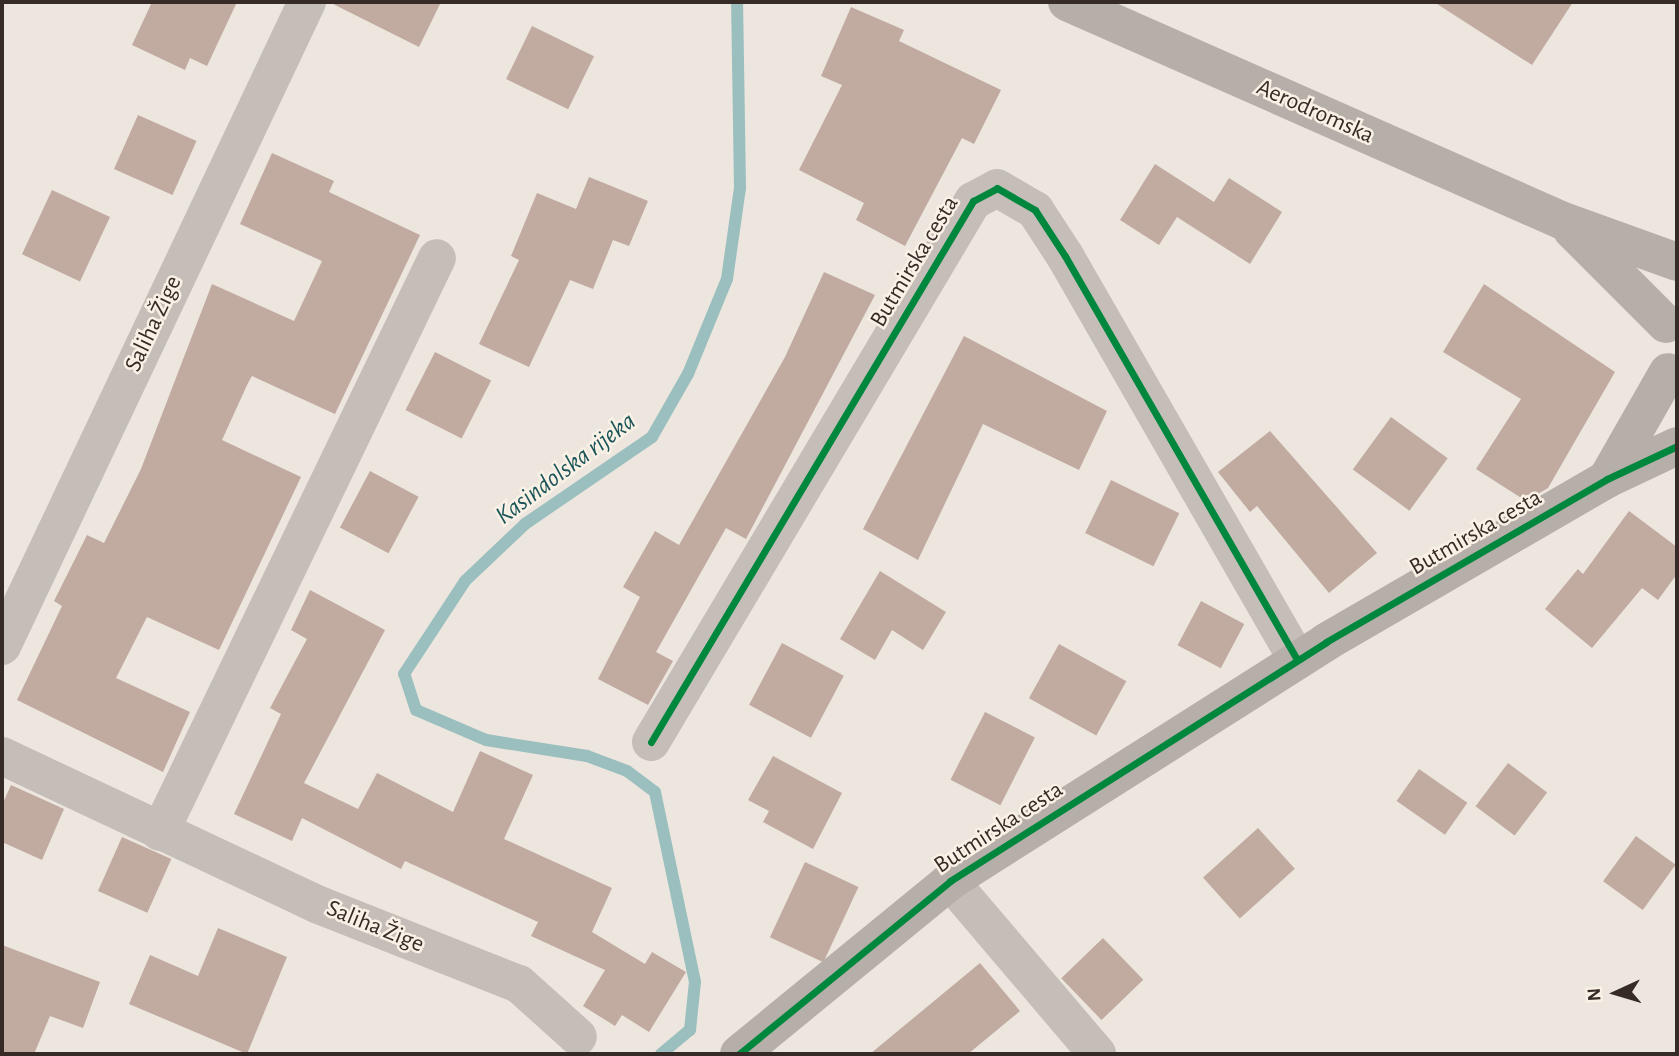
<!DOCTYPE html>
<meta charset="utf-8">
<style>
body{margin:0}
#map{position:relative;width:1679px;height:1056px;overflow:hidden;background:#ece6df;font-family:"Alegreya Sans",sans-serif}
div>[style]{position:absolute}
.stream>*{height:12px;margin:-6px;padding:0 6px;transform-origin:6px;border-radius:6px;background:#9abfbe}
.building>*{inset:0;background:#c1aaa0;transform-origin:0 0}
.street>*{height:38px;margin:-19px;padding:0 19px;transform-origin:19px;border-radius:19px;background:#c5beb8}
.secondary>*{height:38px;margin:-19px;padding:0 19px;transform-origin:19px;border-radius:19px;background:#b6aea8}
.cycleway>*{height:7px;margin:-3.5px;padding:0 3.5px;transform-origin:3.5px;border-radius:3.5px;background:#00873e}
span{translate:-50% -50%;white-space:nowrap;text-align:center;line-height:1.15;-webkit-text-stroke:5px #faf1e6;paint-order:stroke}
.street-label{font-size:24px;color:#362b27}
.water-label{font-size:26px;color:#1b5559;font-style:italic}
.frame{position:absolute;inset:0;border:4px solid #362b27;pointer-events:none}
.north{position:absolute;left:1581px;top:958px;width:70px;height:70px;-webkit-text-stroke:5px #faf1e6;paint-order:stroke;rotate:266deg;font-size:19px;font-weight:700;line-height:28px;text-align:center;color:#362b27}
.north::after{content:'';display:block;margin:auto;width:24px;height:32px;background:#362b27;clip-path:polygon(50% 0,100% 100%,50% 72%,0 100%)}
</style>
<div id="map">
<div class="stream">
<div style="left:661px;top:1054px;width:38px;rotate:-40deg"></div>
<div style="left:690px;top:1030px;width:48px;rotate:-84.1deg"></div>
<div style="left:695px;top:982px;width:194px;rotate:-101.9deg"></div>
<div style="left:655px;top:792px;width:35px;rotate:-143deg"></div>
<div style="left:627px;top:771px;width:43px;rotate:-159.4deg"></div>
<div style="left:587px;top:756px;width:102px;rotate:-171deg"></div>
<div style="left:486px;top:740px;width:76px;rotate:-156.8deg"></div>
<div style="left:416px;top:710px;width:38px;rotate:-108deg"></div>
<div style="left:404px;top:674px;width:111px;rotate:-56.7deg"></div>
<div style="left:465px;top:581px;width:83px;rotate:-43.5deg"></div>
<div style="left:525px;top:524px;width:154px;rotate:-34.4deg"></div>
<div style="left:652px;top:437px;width:73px;rotate:-60.3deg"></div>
<div style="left:688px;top:374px;width:103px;rotate:-67.7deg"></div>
<div style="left:727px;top:279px;width:92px;rotate:-81.9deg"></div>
<div style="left:740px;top:188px;width:186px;rotate:-90.9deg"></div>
</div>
<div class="building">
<div style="clip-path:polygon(152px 2px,237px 2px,207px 66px,190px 58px,185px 70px,132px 45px)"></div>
<div style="clip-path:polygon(329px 2px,441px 2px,419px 47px)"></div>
<div style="clip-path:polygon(1434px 2px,1573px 2px,1532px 65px)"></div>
<div style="clip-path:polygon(851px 7px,904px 30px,899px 41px,1001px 90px,974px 144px,962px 138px,905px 246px,856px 220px,864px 203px,799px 170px,842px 85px,821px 76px)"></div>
<div style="left:532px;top:26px;width:69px;height:59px;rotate:26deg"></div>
<div style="left:138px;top:115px;width:64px;height:59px;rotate:24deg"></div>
<div style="clip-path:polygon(272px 153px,334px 181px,329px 192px,420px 235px,335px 414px,252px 376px,248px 383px,222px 440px,301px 477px,219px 650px,147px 617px,116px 678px,190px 712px,163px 772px,17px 700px,62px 606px,54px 601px,87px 535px,104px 543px,141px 469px,212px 284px,294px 321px,322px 261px,240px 224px)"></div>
<div style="clip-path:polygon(1155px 164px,1214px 202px,1229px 178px,1282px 212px,1250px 264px,1177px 217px,1159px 245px,1120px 220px)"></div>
<div style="clip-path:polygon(589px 177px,648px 201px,629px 246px,613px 240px,593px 289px,570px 280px,529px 367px,479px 344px,519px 260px,511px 256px,537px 193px,576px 209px)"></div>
<div style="left:52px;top:190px;width:64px;height:71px;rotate:25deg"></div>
<div style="clip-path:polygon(824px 272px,875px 295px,746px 539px,726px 528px,656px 652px,673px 661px,648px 705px,598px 679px,640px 597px,623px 587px,655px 531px,679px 545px,785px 357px)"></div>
<div style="clip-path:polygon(1484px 284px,1615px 372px,1548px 488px,1526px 501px,1476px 469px,1521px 399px,1443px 352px)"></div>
<div style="clip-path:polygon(964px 336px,1107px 411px,1079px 470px,983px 424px,918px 560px,863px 529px)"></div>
<div style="left:435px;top:352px;width:63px;height:65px;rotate:27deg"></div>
<div style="left:1391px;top:417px;width:70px;height:65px;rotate:36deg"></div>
<div style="clip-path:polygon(1270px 431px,1377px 553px,1329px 593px,1257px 506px,1250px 512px,1218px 472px)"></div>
<div style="left:370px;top:471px;width:55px;height:64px;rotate:28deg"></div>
<div style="left:1111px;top:480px;width:76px;height:59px;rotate:26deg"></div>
<div style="clip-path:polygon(1629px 511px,1677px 547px,1677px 574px,1658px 600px,1642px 588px,1592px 648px,1545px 609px,1578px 569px,1583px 574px)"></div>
<div style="clip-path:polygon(880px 571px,946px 612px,923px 650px,892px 630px,875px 660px,840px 639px)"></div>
<div style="clip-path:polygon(310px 590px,385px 630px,304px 783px,358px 809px,377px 773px,453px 812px,480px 751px,533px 775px,504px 839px,612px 888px,592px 932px,645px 964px,652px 952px,686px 972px,649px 1032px,622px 1015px,615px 1026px,583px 1006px,605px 970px,531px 936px,538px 922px,405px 861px,401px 869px,302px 818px,292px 841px,234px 814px,281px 714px,270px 708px,307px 639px,291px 630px)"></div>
<div style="left:1201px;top:601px;width:49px;height:50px;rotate:28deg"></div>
<div style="left:782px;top:643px;width:70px;height:70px;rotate:28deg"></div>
<div style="left:1059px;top:644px;width:77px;height:62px;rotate:29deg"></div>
<div style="left:985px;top:712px;width:56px;height:76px;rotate:27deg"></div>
<div style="clip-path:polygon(773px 756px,842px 793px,813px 849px,763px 822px,769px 811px,748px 800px)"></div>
<div style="left:1508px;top:763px;width:49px;height:54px;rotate:37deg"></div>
<div style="left:1419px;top:769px;width:59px;height:39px;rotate:35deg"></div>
<div style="clip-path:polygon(11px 785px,64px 809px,42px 860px,2px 842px,2px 805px)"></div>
<div style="left:1258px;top:828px;width:55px;height:74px;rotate:48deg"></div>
<div style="left:1636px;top:836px;width:49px;height:56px;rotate:36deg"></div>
<div style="left:122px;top:837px;width:54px;height:59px;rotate:24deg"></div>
<div style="left:805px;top:862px;width:59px;height:83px;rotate:25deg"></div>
<div style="clip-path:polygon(218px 928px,287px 957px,247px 1054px,129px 1004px,150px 955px,198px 976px)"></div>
<div style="left:1103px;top:938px;width:58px;height:58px;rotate:46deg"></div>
<div style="clip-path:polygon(2px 945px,100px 982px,83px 1028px,50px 1016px,34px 1054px,2px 1054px)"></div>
<div style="clip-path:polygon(980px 963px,1020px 1011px,968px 1054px,870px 1054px)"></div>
</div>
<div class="street">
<div style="left:2px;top:646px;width:713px;rotate:-64.66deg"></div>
<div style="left:651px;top:742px;width:630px;rotate:-59.24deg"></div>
<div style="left:973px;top:201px;width:27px;rotate:-28deg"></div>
<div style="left:997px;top:188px;width:44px;rotate:30.1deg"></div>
<div style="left:1035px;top:210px;width:55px;rotate:56.9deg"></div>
<div style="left:1065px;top:256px;width:466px;rotate:60.1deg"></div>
<div style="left:2px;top:756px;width:350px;rotate:25.2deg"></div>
<div style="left:319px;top:905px;width:215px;rotate:21.6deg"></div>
<div style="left:519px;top:984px;width:79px;rotate:41.9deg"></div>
<div style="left:160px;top:832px;width:637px;rotate:-64.24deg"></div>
<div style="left:950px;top:881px;width:227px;rotate:49.6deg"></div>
</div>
<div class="secondary">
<div style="left:1067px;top:2px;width:542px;rotate:23.82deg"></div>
<div style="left:1563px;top:221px;width:121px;rotate:19.8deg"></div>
<div style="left:1572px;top:230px;width:133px;rotate:45deg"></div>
<div style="left:1607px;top:479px;width:123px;rotate:-60.3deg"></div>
<div style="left:739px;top:1054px;width:273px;rotate:-39.3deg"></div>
<div style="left:950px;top:881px;width:446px;rotate:-32.4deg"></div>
<div style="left:1326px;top:642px;width:325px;rotate:-30.1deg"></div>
<div style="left:1607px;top:479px;width:77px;rotate:-25.2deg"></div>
</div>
<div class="cycleway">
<div style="left:651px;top:742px;width:630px;rotate:-59.24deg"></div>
<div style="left:973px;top:201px;width:27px;rotate:-28deg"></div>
<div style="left:997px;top:188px;width:44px;rotate:30.1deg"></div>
<div style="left:1035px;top:210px;width:55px;rotate:56.9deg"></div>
<div style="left:1065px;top:256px;width:466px;rotate:60.1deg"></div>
<div style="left:739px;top:1054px;width:273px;rotate:-39.3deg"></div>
<div style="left:950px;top:881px;width:446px;rotate:-32.4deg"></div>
<div style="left:1326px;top:642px;width:325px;rotate:-30.1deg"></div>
<div style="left:1607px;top:479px;width:77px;rotate:-25.2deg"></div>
</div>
<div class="street-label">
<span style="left:1315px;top:112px;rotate:24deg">Aerodromska</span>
<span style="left:915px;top:262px;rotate:-59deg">Butmirska cesta</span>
<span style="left:154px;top:324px;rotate:-65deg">Saliha Žige</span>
<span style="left:1476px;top:533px;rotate:-30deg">Butmirska cesta</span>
<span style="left:999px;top:828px;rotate:-33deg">Butmirska cesta</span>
<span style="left:375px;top:927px;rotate:22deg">Saliha Žige</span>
</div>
<div class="water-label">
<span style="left:566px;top:469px;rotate:-37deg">Kasindolska rijeka</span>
</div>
<div class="frame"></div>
<div class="north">N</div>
</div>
